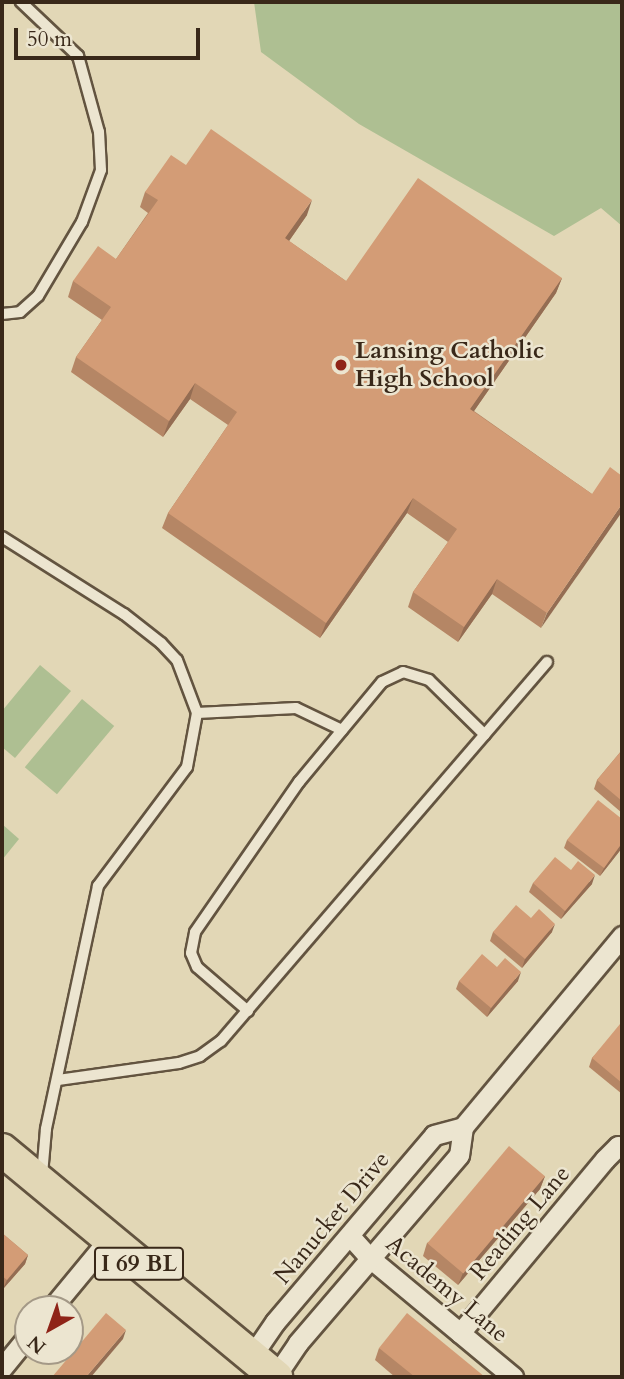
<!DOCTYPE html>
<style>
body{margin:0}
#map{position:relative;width:624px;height:1379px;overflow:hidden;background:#e2d7b6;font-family:Cardo,serif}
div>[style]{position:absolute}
.green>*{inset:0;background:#aebf92;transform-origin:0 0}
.roads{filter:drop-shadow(2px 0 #635440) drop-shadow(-2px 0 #635440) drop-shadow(0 2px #635440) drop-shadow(0 -2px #635440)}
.lane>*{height:10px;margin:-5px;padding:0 5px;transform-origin:5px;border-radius:5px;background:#ece5d0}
.street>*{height:19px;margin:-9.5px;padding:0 9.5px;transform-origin:9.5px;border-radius:9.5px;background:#ece5d0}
.primary>*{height:32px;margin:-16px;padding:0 16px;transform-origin:16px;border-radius:16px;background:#e2d7b6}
.wall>*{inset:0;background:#b58665}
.shaded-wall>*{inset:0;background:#946d53}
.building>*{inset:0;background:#d39c76;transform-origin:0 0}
.dots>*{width:19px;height:19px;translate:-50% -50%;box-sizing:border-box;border:4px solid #ece5d0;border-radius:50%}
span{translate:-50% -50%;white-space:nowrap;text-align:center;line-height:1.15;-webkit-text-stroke:5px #ece5d0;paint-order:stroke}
.shield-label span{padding:2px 5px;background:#ece5d0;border:2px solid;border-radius:5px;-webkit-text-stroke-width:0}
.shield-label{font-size:23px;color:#392819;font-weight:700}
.poi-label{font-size:24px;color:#392819;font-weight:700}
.left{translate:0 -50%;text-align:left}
.street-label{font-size:24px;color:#392819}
.frame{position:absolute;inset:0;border:4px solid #392819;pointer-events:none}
.north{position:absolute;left:14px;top:1295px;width:70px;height:70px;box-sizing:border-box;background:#ece5d0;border:2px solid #a49987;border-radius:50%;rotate:220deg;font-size:19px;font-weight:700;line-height:28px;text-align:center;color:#392819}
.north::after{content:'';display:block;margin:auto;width:24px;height:32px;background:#8f2418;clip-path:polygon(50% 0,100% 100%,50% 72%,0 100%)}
.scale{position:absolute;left:14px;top:28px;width:186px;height:32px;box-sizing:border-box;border:4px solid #392819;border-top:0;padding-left:9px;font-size:21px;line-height:24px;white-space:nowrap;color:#392819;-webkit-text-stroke:5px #ece5d0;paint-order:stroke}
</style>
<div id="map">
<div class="green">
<div style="clip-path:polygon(254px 2px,622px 2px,622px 226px,601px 208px,554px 236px,359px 124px,261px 52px)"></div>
<div style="clip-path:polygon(40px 665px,71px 691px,15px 758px,2px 747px,2px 711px)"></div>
<div style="left:82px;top:699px;width:42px;height:89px;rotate:40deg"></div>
<div style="clip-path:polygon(2px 824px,19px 839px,2px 860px)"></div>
</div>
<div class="roads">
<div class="lane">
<div style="left:2px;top:314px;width:18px;rotate:-6deg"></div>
<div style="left:20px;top:312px;width:24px;rotate:-42deg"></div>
<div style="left:38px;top:296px;width:86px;rotate:-59.3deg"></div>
<div style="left:82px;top:222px;width:55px;rotate:-69.9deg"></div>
<div style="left:101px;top:170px;width:38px;rotate:-93deg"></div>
<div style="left:99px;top:132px;width:79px;rotate:-105.4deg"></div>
<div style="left:78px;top:56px;width:79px;rotate:-136.5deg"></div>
<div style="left:2px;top:537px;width:144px;rotate:32.3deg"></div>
<div style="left:124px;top:614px;width:47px;rotate:38.1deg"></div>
<div style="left:161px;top:643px;width:23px;rotate:47deg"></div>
<div style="left:177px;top:660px;width:57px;rotate:69.3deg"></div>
<div style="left:197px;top:713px;width:55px;rotate:100.5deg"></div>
<div style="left:187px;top:767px;width:149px;rotate:126.8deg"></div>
<div style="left:98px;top:886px;width:249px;rotate:102.1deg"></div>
<div style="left:46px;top:1129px;width:46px;rotate:95deg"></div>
<div style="left:197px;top:713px;width:99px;rotate:-2.9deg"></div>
<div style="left:296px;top:708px;width:51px;rotate:25.6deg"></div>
<div style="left:248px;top:1011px;width:67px;rotate:-139.2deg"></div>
<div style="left:197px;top:967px;width:15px;rotate:-113deg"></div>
<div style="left:191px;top:953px;width:21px;rotate:-79deg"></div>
<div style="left:195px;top:932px;width:183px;rotate:-55.3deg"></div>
<div style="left:299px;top:782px;width:130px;rotate:-50.3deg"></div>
<div style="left:382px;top:682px;width:23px;rotate:-25deg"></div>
<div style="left:403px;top:672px;width:27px;rotate:17deg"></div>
<div style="left:429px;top:680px;width:78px;rotate:44.5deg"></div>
<div style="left:58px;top:1080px;width:122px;rotate:-8deg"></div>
<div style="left:179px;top:1063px;width:22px;rotate:-18deg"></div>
<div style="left:200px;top:1056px;width:26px;rotate:-36deg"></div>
<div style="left:221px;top:1041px;width:500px;rotate:-49.3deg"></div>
</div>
<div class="street">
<div style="left:463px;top:1127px;width:249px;rotate:-50.2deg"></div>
<div style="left:350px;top:1236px;width:31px;rotate:48deg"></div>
<div style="left:371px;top:1259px;width:185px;rotate:39.7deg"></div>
<div style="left:51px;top:1309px;width:91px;rotate:-50.4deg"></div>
<div style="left:460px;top:1333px;width:226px;rotate:-50.2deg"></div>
<div style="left:605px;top:1159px;width:18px;rotate:-45deg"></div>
<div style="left:618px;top:1146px;width:4px;rotate:27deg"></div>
<div style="left:251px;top:1357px;width:42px;rotate:-55.6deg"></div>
<div style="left:275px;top:1322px;width:245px;rotate:-49.6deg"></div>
<div style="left:434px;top:1135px;width:30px;rotate:-15deg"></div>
<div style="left:463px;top:1127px;width:28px;rotate:98deg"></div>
<div style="left:459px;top:1155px;width:248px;rotate:130.6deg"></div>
<div style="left:298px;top:1343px;width:41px;rotate:124.1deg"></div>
<div style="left:2px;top:1368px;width:41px;rotate:-50.9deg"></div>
</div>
<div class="primary">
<div style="left:2px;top:1150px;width:356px;rotate:39.6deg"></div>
</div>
</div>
<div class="wall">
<div style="clip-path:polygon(186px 165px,307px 215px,289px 241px,346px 281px,562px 278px,556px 293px,474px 411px,592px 494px,541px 628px,492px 594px,458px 642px,408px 607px,413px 592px,448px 542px,407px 513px,320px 638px,162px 528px,168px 513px,228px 425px,190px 399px,163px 437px,71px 372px,76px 357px,102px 320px,68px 297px,73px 281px,116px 259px,148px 213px,140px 207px,145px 192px)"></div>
<div style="clip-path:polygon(622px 750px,622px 813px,594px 789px,597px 780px)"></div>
<div style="clip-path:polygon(622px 819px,622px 848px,600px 876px,564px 848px,567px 840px)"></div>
<div style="clip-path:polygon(571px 870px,592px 884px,561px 919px,529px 892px,533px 883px)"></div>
<div style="clip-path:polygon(531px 918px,552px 932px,522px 968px,490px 941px,493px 932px)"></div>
<div style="clip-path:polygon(497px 967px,518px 981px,487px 1017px,456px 989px,459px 981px)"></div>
<div style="clip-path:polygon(622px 1025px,622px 1094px,589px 1067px,592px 1058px)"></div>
<div style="clip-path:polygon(545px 1176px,540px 1189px,458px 1285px,423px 1256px,427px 1243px)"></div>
<div style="clip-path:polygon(2px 1233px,28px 1255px,25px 1264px,3px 1289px,2px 1287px)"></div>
<div style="clip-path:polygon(379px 1348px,485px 1377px,395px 1377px,375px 1360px)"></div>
</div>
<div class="shaded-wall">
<div style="clip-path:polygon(312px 200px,307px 215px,280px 254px,285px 238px)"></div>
<div style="clip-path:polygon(562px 278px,556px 293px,465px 424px,470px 409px)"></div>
<div style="clip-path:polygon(195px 383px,190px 399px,163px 437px,169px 421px)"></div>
<div style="clip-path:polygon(413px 498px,407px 513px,320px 638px,326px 623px)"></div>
<div style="clip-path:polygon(622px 504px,622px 512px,541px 628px,547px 613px)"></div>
<div style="clip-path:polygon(497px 579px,492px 594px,458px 642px,464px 627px)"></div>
<div style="clip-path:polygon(622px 843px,622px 848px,600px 876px,604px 868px)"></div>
<div style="clip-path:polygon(595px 875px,592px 884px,561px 919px,565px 911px)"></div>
<div style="clip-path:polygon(555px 924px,552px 932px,522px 968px,525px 959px)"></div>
<div style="clip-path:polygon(521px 972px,518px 981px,487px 1017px,491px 1008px)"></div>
<div style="clip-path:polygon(545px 1176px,540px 1189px,458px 1285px,463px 1273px)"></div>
<div style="clip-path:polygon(28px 1255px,25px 1264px,3px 1289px,7px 1280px)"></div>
<div style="clip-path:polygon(126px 1330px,123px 1339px,91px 1377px,86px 1377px)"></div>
</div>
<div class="building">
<div style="clip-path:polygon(211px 129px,312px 200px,285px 238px,346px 281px,418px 178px,562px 278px,470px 409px,592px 494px,610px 467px,622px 476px,622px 504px,547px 613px,497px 579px,464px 627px,413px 592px,457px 529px,413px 498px,326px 623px,168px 513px,237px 412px,195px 383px,169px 421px,76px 357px,111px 307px,73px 281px,98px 246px,116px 259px,158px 200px,145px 192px,171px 155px,186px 165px)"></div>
<div style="clip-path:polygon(622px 750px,622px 801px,597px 780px)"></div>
<div style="clip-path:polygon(598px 800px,622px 819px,622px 843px,604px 868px,567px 840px)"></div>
<div style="clip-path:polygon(555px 857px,571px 870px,578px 861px,595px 875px,565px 911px,533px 883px)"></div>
<div style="clip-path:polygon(516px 905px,531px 918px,539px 909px,555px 924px,525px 959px,493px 932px)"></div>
<div style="clip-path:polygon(482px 954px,497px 967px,505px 958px,521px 972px,491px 1008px,459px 981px)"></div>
<div style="clip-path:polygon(620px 1024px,622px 1025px,622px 1083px,592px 1058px)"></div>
<div style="left:509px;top:1146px;width:47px;height:127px;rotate:40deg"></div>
<div style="clip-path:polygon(2px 1233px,28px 1255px,7px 1280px,2px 1276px)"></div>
<div style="clip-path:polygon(106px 1313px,126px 1330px,86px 1377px,52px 1377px)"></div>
<div style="clip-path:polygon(407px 1313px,485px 1377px,415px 1377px,379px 1348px)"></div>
</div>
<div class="dots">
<div style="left:341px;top:365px;background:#8f2418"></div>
</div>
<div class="shield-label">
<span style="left:139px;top:1264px">I 69 BL</span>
</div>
<div class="poi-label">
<span class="left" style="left:355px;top:365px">Lansing Catholic<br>High School</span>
</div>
<div class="street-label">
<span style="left:332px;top:1218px;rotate:-50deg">Nanucket Drive</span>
<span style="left:520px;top:1223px;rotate:-50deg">Reading Lane</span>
<span style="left:447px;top:1289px;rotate:40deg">Academy Lane</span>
</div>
<div class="frame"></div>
<div class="north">N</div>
<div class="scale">50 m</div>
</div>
